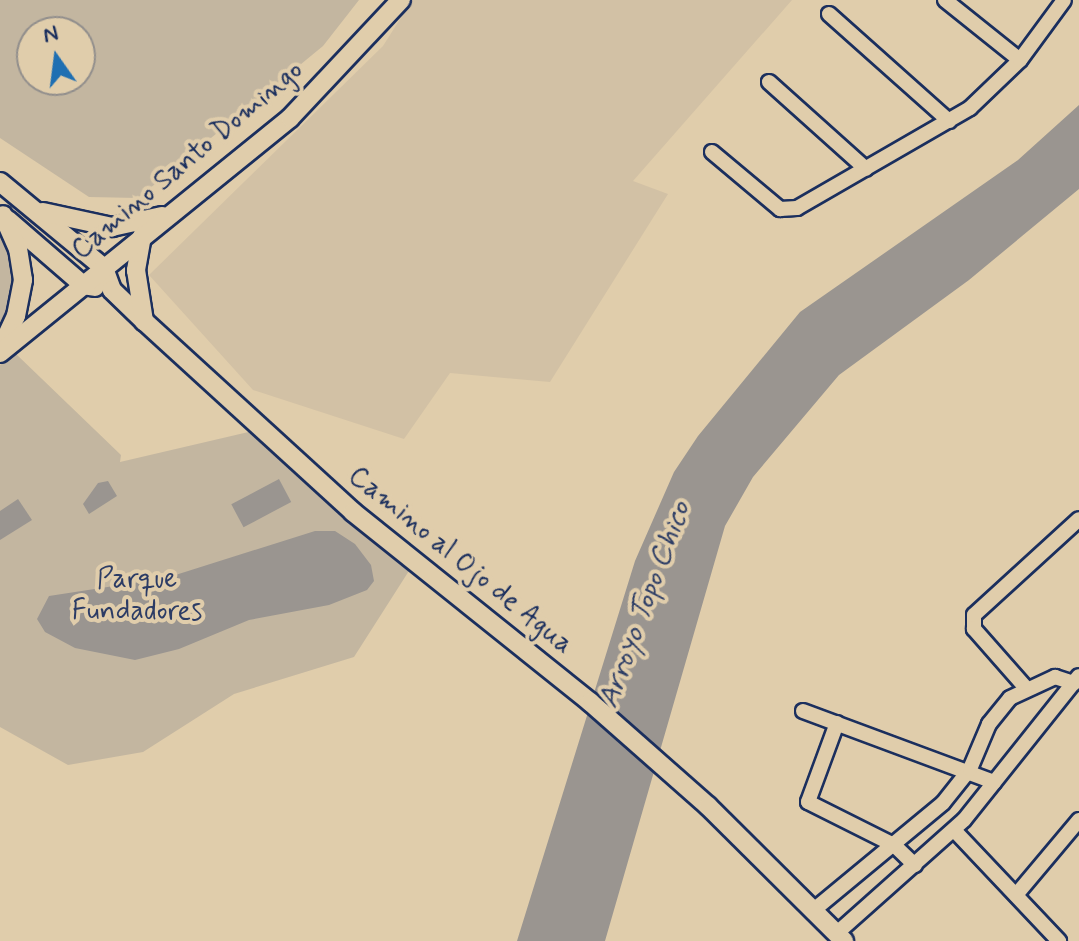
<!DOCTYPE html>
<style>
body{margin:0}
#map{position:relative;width:1079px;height:941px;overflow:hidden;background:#e0cdab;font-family:Mynerve,sans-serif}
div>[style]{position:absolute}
.built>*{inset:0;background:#d2c1a5}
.green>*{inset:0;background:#c3b6a0}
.water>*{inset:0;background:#9a9590;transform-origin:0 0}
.roads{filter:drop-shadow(2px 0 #1b2f5e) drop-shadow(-2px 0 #1b2f5e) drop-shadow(0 2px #1b2f5e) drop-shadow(0 -2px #1b2f5e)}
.minor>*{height:14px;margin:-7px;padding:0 7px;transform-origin:7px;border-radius:7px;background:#e0cdab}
.tertiary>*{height:18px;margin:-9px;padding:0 9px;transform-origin:9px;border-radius:9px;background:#e0cdab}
span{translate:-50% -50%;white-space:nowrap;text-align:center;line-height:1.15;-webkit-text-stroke:8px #e0cdab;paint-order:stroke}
.street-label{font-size:28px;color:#1b2f5e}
.park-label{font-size:28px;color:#2c3c65}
.water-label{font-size:30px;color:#2e3e66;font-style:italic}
.north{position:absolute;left:16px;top:16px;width:80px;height:80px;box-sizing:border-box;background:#e0cdab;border:2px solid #918e8c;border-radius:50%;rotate:346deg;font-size:22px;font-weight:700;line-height:32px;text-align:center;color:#1b2f5e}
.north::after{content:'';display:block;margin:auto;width:28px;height:36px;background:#1f6fb2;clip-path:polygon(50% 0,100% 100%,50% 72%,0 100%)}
</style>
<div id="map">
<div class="built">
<div style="clip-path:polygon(412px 0,792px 0,633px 181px,668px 194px,550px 382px,450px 373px,404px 439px,253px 390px,149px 275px,383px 46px)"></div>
</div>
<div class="green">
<div style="clip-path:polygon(evenodd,0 0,359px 0,323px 46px,138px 198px,89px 197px,0 138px,0 0,32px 32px,80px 32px,80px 80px,32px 80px,32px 32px)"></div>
<div style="clip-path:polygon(0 224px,11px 247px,11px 286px,7px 312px,0 322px)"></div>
<div style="clip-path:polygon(15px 353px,121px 455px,120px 462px,261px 429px,414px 563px,354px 657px,234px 694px,143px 752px,68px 765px,0 727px,0 365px)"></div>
</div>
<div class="water">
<div style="clip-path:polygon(1079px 105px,1079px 189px,969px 280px,839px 375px,753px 477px,725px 526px,605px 941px,517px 941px,635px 561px,674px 472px,698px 436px,800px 312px,1018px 160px)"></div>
<div style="left:279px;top:479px;width:26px;height:54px;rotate:62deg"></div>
<div style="clip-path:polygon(108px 481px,117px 496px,89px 514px,83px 504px,98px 483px)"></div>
<div style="clip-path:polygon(18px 499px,32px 520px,0 540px,0 511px)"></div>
<div style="clip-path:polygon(315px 531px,335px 531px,355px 544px,371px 565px,374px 581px,367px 590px,329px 605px,249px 620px,179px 649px,135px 660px,75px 648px,45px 632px,37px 619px,49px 596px,166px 578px)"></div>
</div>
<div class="roads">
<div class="minor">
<div style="left:945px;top:0;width:96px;rotate:38.7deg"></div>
<div style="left:829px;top:14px;width:161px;rotate:41.7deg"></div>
<div style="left:769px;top:82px;width:130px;rotate:41.9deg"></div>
<div style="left:712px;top:152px;width:89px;rotate:40deg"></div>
<div style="left:780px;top:209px;width:17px;rotate:-3deg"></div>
<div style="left:797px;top:208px;width:200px;rotate:-30deg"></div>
<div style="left:970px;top:108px;width:69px;rotate:-43.8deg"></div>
<div style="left:1020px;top:60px;width:74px;rotate:-53.7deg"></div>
<div style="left:1026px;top:688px;width:79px;rotate:-131.4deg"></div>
<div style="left:974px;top:629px;width:14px;rotate:-90deg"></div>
<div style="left:974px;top:615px;width:142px;rotate:-42.4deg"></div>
<div style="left:803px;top:711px;width:204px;rotate:20.4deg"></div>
<div style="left:837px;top:723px;width:84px;rotate:110.2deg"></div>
<div style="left:808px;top:802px;width:96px;rotate:26.6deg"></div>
<div style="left:894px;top:845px;width:29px;rotate:44deg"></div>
<div style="left:954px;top:830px;width:153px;rotate:46.6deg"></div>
<div style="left:1016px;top:895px;width:98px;rotate:-50deg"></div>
<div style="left:815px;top:909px;width:166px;rotate:-39.6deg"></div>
<div style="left:943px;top:803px;width:43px;rotate:-51.5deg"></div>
<div style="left:970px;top:769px;width:49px;rotate:-67.1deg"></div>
<div style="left:989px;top:724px;width:33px;rotate:-51deg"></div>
<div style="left:1010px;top:698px;width:50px;rotate:-25deg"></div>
<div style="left:1055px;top:677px;width:20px;rotate:18deg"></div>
<div style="left:837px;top:933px;width:170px;rotate:-41.7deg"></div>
<div style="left:964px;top:820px;width:184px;rotate:-51.4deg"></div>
</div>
<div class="tertiary">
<div style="left:0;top:182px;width:135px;rotate:39.6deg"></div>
<div style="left:104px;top:268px;width:23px;rotate:70deg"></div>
<div style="left:112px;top:290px;width:45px;rotate:44.1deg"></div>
<div style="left:144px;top:321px;width:283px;rotate:42.4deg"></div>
<div style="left:353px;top:512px;width:304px;rotate:38.7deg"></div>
<div style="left:590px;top:702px;width:157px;rotate:41.4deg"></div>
<div style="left:708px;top:806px;width:192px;rotate:44.8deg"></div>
<div style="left:43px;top:212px;width:71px;rotate:12.3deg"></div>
<div style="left:112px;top:227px;width:51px;rotate:-12.4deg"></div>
<div style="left:8px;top:220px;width:99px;rotate:40.9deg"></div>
<div style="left:83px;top:285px;width:12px;rotate:9deg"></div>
<div style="left:142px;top:236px;width:35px;rotate:100deg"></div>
<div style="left:136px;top:270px;width:52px;rotate:81.1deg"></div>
<div style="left:1px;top:348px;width:35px;rotate:-65deg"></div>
<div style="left:16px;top:316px;width:37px;rotate:-79deg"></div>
<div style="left:23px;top:280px;width:31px;rotate:-99deg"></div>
<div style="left:18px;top:249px;width:37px;rotate:-114deg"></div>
<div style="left:0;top:353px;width:373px;rotate:-39deg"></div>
<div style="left:290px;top:118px;width:162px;rotate:-46.8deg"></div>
</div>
</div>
<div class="street-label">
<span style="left:188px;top:161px;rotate:-40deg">Camino Santo Domingo</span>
<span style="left:460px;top:561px;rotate:39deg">Camino al Ojo de Agua</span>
</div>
<div class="park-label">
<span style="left:137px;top:596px">Parque<br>Fundadores</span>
</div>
<div class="water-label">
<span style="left:645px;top:605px;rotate:-70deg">Arroyo Topo Chico</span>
</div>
<div class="north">N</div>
</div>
